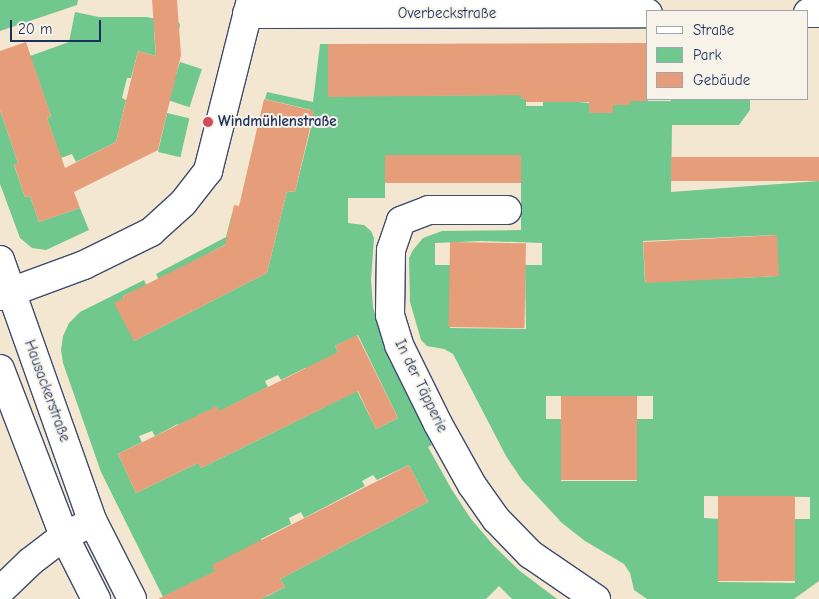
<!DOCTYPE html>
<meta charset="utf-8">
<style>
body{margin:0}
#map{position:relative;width:819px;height:599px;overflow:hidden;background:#f4e7d1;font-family:"Comic Neue",sans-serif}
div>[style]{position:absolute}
.green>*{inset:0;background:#70c88e;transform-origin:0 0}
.building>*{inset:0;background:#e69e7a;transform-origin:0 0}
.roads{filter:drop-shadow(1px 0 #3c4b6f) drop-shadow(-1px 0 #3c4b6f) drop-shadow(0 1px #3c4b6f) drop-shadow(0 -1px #3c4b6f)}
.street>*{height:28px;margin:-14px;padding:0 14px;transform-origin:14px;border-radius:14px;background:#fff}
.secondary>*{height:28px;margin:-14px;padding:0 14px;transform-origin:14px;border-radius:14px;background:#fff}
.dots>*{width:14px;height:14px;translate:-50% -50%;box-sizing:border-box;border:2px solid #f7f3e8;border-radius:50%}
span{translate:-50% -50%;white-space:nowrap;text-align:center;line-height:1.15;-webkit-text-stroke:4px #f7f3e8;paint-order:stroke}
.street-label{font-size:15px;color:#1b2f5e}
.poi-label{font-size:15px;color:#1b2f5e;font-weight:700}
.left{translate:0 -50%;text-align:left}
.legend{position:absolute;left:646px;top:10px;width:162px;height:90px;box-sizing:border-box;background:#f7f3e8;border:1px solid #9fa5b1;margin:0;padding:6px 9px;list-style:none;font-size:15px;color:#1b2f5e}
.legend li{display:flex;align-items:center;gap:10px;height:25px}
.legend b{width:25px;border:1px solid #9fa5b1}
.scale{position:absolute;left:10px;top:20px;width:91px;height:22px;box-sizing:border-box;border:2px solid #1b2f5e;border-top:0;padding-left:6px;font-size:15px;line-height:18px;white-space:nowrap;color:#1b2f5e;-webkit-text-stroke:4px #f7f3e8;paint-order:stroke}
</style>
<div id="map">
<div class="green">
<div style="clip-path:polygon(0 0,78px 0,77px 5px,0 31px)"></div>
<div style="clip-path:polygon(75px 12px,99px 17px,146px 17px,179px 23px,180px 25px,179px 30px,154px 32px,156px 56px,138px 51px,131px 78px,127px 78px,122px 98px,126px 100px,116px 142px,76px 162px,72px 154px,61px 158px,47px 118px,51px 116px,30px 56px,69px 42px)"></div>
<div style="clip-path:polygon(evenodd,320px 44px,328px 44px,329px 96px,521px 95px,521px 99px,526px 99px,526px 106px,543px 106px,543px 99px,613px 105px,629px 105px,630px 101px,671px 101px,671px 99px,750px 99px,750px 110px,739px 125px,672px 125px,671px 192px,819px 181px,819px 581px,794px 599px,647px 599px,634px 590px,630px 573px,624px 564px,585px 541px,562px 523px,522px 480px,506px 456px,453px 354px,444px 349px,427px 346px,421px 340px,410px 302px,409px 258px,413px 250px,423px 238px,442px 231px,521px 230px,521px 156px,385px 156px,385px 198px,348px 198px,348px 223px,364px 225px,371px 231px,374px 238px,371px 280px,373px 307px,384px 346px,432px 445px,428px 447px,452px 490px,471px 519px,494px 546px,520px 571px,557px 599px,512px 599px,499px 586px,486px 599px,254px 599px,268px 596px,285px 587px,280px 579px,428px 502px,409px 465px,377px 480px,373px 475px,362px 481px,365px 486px,304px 518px,301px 512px,289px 518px,291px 524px,261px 539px,264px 547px,164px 599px,101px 472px,63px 363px,61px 350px,63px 336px,69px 323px,80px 312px,144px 280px,147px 286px,123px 296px,134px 341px,267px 273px,287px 191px,295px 192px,311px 127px,307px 126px,311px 110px,265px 99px,267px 92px,313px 102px,320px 44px,776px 235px,778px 276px,645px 282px,643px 241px,776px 235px,320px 44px,482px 241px,542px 243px,542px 265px,525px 265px,526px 329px,450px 328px,452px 265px,435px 265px,435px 243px,482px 241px,320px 44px,358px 335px,398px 418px,376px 429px,335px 346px,358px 335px,320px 44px,305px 368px,325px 407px,201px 468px,182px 430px,268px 387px,265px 381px,278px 375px,281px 380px,305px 368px,320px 44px,546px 396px,653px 396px,653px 419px,636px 419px,637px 481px,561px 481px,563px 419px,546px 419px,546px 396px,320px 44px,178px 424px,198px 463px,136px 493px,118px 454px,142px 442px,139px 436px,152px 431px,155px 436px,178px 424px,320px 44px,704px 496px,810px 497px,810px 519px,793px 519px,795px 583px,718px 582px,720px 519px,704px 518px,704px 496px)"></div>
<div style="left:180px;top:62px;width:23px;height:40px;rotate:18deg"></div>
<div style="clip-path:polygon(0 110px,18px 163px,14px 165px,25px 197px,30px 196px,39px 222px,80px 208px,89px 230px,46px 250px,32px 248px,20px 238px,0 184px)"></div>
<div style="left:167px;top:113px;width:23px;height:40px;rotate:13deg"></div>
<div style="clip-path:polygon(231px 217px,236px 218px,230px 242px,159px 280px,156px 274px,226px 237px)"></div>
</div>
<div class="building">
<div style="clip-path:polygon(152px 0,177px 0,181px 55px,158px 150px,74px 192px,80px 208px,39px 222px,30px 196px,25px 197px,14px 164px,18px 163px,0 110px,0 51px,26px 42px,51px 116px,47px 118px,65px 168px,116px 142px,138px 51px,156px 56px)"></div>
<div style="clip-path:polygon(648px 43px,648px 101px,630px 101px,630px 105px,613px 105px,613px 113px,589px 113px,589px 102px,526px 102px,526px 99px,521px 99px,521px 95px,328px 97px,328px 44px)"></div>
<div style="clip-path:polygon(264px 99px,314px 111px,295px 192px,287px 191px,267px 273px,134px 341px,114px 303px,124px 298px,123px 296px,225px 245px,234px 205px,239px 206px)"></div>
<div style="left:521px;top:155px;width:28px;height:136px;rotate:90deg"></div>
<div style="left:819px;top:157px;width:24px;height:148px;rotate:90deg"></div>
<div style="left:777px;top:235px;width:41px;height:134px;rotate:87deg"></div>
<div style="left:450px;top:242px;width:76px;height:85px;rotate:1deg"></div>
<div style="clip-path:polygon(357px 335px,398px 418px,376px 429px,358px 391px,201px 468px,198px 463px,136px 493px,118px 454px,217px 406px,219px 411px,274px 384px,338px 352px,335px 346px)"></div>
<div style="left:561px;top:396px;width:76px;height:84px"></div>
<div style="clip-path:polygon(409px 465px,428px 502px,280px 579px,285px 587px,261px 599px,158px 599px,215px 571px,212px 565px)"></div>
<div style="left:718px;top:496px;width:77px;height:85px"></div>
</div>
<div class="roads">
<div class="street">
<div style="left:808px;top:13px;width:11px"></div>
<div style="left:247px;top:14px;width:401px;rotate:-0.1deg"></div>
<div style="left:507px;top:210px;width:78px;rotate:180deg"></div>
<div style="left:429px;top:210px;width:30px;rotate:159deg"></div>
<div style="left:401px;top:221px;width:31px;rotate:109deg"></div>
<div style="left:391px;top:250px;width:65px;rotate:90.9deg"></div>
<div style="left:390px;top:315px;width:31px;rotate:73deg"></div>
<div style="left:399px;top:345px;width:88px;rotate:63.7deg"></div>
<div style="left:438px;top:424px;width:70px;rotate:60.9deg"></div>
<div style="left:472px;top:485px;width:42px;rotate:54.8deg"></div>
<div style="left:496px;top:519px;width:49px;rotate:45.8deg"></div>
<div style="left:530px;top:554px;width:80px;rotate:34.3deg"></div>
<div style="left:0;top:296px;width:90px;rotate:-20.3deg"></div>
<div style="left:84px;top:265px;width:75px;rotate:-26.2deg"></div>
<div style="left:151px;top:232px;width:43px;rotate:-42.2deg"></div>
<div style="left:183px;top:203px;width:41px;rotate:-52deg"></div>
<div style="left:208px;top:171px;width:176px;rotate:-75.9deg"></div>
<div style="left:0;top:591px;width:42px;rotate:-44deg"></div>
<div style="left:30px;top:562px;width:43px;rotate:-37.4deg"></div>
<div style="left:64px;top:536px;width:32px;rotate:-26deg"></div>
</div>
<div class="secondary">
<div style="left:0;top:260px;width:278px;rotate:70.5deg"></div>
<div style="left:93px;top:522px;width:86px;rotate:63.1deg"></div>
<div style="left:0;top:369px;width:179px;rotate:69deg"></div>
<div style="left:64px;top:536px;width:71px;rotate:63.1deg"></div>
</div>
</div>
<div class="dots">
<div style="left:208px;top:122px;background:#d1495b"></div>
</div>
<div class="street-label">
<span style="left:447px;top:14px">Overbeckstraße</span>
<span style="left:421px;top:386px;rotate:64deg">In der Täpperie</span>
<span style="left:47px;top:391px;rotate:70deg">Hausackerstraße</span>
</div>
<div class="poi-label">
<span class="left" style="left:218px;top:122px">Windmühlenstraße</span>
</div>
<ul class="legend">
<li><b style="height:6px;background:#fff"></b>Straße</li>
<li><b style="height:14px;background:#70c88e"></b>Park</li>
<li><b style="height:14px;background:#e69e7a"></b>Gebäude</li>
</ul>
<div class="scale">20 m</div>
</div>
